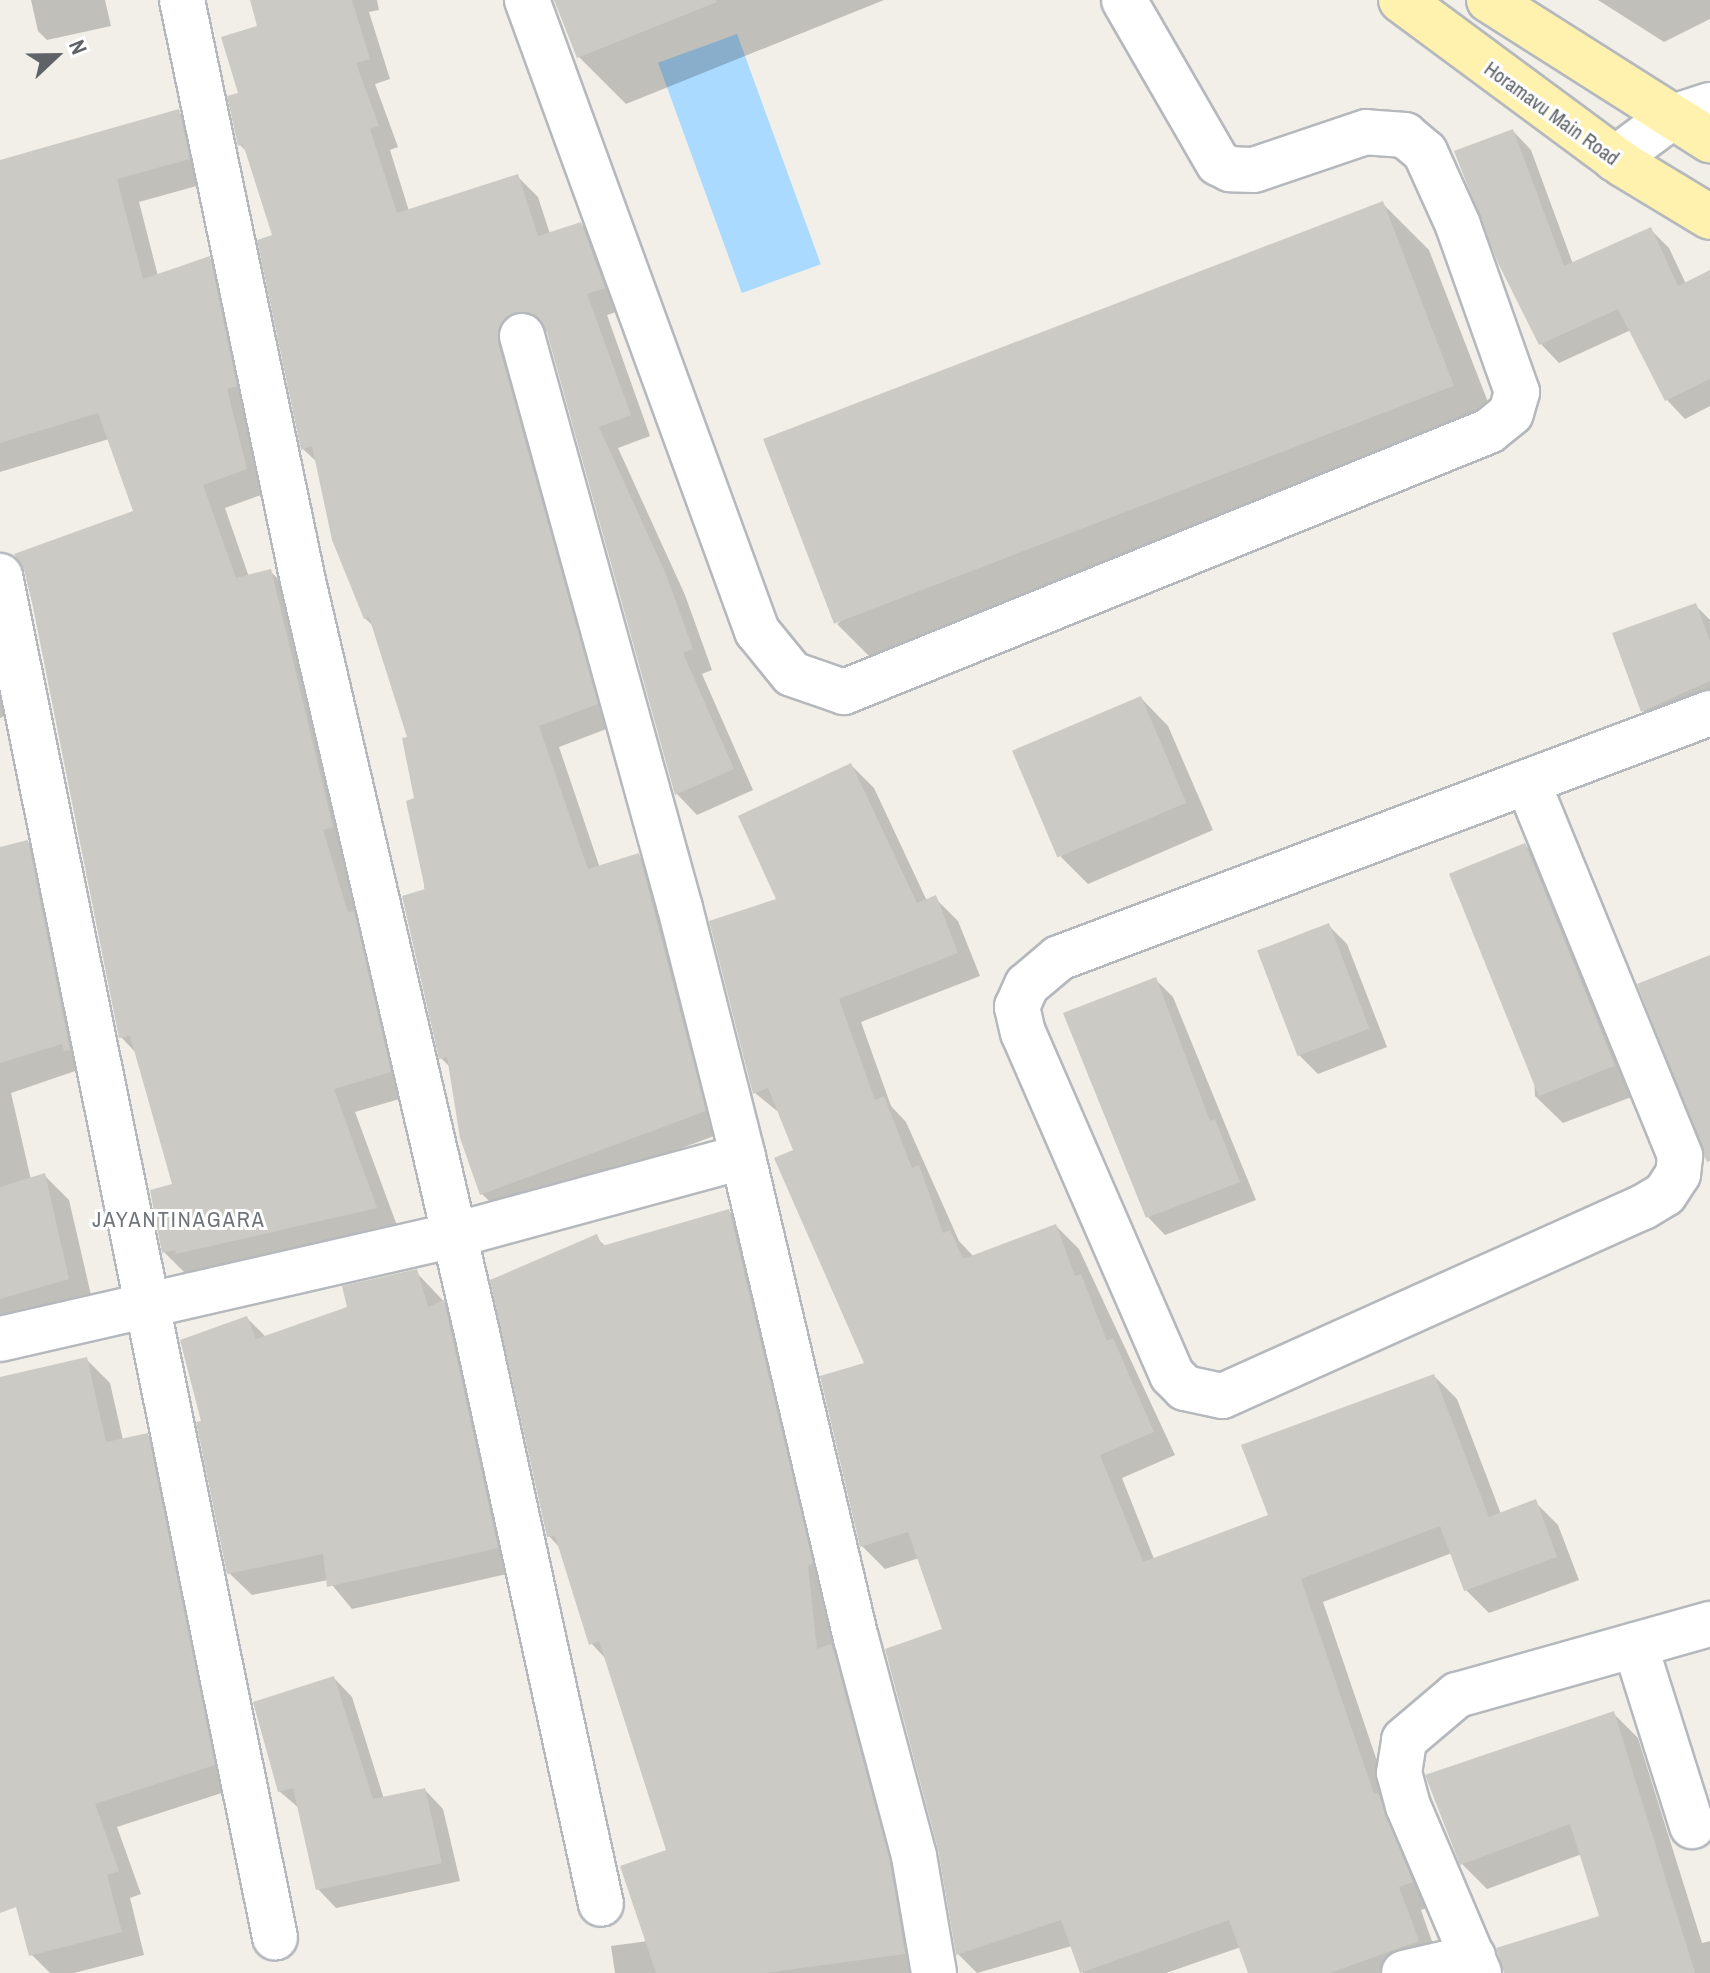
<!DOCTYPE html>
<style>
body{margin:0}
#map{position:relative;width:1710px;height:1973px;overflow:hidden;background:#f1efe8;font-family:"Archivo Narrow",sans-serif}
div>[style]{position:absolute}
.water>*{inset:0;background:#aadaff;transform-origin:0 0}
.shadow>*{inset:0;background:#0003}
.building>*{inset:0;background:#cccac5;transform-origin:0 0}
.roads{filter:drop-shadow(2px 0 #b5b8bc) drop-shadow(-2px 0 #b5b8bc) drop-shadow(0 2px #b5b8bc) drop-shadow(0 -2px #b5b8bc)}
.minor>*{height:44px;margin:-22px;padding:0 22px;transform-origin:22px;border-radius:22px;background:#fff}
.major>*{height:44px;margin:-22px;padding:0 22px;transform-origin:22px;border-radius:22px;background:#fff2af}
span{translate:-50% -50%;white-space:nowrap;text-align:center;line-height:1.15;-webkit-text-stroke:6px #fff;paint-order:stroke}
.street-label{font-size:20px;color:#5f6368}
.neighbourhood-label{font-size:22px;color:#70757a;letter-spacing:2px}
.north{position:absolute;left:16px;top:16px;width:80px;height:80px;-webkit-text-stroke:6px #fff;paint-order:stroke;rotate:68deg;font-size:22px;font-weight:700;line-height:32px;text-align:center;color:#5f6368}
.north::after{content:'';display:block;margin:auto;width:28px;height:36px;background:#5f6368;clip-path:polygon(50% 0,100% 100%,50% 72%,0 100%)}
</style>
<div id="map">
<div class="water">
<div style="left:737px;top:34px;width:245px;height:84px;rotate:70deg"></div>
</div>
<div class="shadow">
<div style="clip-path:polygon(31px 0,105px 0,111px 26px,47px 40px,38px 31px)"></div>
<div style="clip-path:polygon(252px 0,377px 0,379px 10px,369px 12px,390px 79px,375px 84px,398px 147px,390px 150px,409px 211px,517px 176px,538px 197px,550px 234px,581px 224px,601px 245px,625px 309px,607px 315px,650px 436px,618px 448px,685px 595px,712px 670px,702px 674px,753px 790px,697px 815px,677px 794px,549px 332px,536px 332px,617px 725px,559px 747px,600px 868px,638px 855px,659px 875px,725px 1132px,503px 1214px,482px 1194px,451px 1068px,441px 1058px,410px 739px,375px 628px,365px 618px,318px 463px,303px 449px,274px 236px,248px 153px,240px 145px,240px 94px,260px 28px)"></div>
<div style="clip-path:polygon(556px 0,884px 0,626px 104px,579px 57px)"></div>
<div style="clip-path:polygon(1598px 0,1710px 0,1710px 19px,1664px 42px)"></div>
<div style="clip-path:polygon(179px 112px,202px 135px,211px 182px,139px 202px,158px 276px,209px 258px,232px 281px,269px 492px,225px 508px,249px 577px,271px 572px,294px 595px,413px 1095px,355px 1112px,399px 1231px,187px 1275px,164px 1252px,174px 1186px,137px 1054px,121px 1037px,136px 513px,109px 439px,0 472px,0 162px)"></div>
<div style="clip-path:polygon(1513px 131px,1531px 150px,1573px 264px,1650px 229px,1669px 248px,1686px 284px,1710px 272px,1710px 406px,1685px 419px,1667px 400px,1631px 330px,1559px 363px,1541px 344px,1500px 262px)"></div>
<div style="clip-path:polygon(1382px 203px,1429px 250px,1500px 433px,884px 671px,837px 624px)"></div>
<div style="clip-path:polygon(1695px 605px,1710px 620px,1710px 703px,1657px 726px,1643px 711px)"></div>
<div style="clip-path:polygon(0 635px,20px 710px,0 718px)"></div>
<div style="clip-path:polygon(1141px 698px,1168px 726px,1213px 830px,1088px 884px,1061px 857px)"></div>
<div style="clip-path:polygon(851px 765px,874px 788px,927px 901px,935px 898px,958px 921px,980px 976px,861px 1022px,891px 1106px,906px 1122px,959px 1241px,974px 1257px,1056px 1226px,1079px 1249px,1175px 1455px,1122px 1478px,1154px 1559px,1270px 1517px,1434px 1376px,1457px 1399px,1501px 1514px,1535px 1502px,1558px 1525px,1579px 1580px,1489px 1613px,1466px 1590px,1452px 1553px,1323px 1602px,1394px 1811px,1435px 1905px,1421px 1910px,1440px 1964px,1416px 1973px,1250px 1973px,1241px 1947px,1166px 1973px,1083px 1973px,1072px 1946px,977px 1973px,958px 1954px,944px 1630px,919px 1558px,885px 1569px,862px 1546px,822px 1377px,867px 1364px,781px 1114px,755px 1093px,779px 900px)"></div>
<div style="clip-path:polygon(27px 842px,51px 866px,84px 1068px,11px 1093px,31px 1180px,45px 1176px,69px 1200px,91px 1295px,0 1318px,0 849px)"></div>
<div style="clip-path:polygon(1525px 845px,1552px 872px,1642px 1093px,1563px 1123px,1535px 1096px)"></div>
<div style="clip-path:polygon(1329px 926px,1347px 944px,1387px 1047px,1318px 1074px,1299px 1055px)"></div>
<div style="clip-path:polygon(1155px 979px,1173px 997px,1256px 1200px,1165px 1235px,1148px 1217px)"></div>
<div style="clip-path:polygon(729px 1211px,750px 1232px,829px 1586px,835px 1651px,852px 1668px,925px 1973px,615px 1973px,611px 1946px,648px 1941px,669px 1851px,607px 1660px,591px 1643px,561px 1549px,549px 1536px,596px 1237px,606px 1247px)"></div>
<div style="clip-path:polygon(416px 1272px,466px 1325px,520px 1571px,352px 1609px,328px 1580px,252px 1595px,229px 1573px,203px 1423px,247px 1318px,267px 1338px,350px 1308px)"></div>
<div style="clip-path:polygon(87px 1360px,110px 1383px,123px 1440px,147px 1435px,170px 1459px,237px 1788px,117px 1827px,141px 1894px,130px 1898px,144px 1955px,74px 1973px,50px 1973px,31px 1954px,0 1842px,0 1379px)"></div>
<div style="clip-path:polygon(334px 1678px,352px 1697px,384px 1799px,425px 1790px,443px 1809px,460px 1881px,336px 1908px,318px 1889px,300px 1809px,279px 1791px)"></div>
<div style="clip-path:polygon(1613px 1713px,1638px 1738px,1702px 1943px,1710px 1941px,1710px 1973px,1537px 1973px,1602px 1917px,1582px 1854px,1487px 1889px,1462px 1864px)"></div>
</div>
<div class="building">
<div style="clip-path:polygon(250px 0,352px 0,370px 59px,356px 63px,379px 126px,370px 129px,397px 213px,518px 174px,538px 236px,581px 222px,605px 288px,587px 294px,631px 415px,599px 427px,665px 572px,693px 649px,683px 653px,734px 769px,675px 795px,546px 329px,529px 312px,515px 312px,498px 329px,498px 343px,598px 704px,539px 726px,588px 869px,639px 853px,706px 1111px,480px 1195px,460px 1138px,447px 1057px,439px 1059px,402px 896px,425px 889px,406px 801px,414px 798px,402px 738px,407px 737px,369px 617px,364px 619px,332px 540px,312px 446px,301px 450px,257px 240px,272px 235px,243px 144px,238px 146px,227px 96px,238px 93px,221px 37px,257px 26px)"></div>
<div style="clip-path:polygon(554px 0,716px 0,717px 2px,577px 58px)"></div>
<div style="clip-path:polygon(179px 109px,190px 159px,117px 179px,143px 279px,210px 256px,237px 386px,227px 389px,247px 469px,203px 485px,236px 578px,271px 569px,333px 827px,323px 830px,348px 912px,354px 911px,391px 1072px,334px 1089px,377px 1208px,176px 1254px,175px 1250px,162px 1253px,150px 1190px,172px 1184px,130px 1036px,119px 1038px,33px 607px,24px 570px,14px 554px,133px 511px,98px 413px,0 443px,0 160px)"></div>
<div style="clip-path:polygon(1513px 129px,1564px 266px,1651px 227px,1678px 286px,1710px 270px,1710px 379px,1665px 401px,1618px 309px,1539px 345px,1498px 263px,1454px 151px)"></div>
<div style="left:1383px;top:201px;width:198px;height:664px;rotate:69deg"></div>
<div style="clip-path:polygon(1696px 603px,1710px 641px,1710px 681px,1641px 712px,1612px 633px)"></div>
<div style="left:1141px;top:696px;width:116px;height:140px;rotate:67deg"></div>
<div style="clip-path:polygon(851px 763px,917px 903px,936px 895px,958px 953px,839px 999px,875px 1100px,884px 1096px,912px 1168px,919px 1165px,943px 1233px,950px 1230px,963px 1259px,1056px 1224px,1075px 1276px,1081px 1274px,1107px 1341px,1113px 1338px,1154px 1432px,1100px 1455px,1143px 1562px,1268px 1515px,1241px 1445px,1434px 1374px,1489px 1517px,1536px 1499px,1557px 1557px,1464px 1591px,1440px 1526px,1301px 1579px,1374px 1794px,1378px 1793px,1413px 1882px,1399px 1887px,1419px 1941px,1330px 1973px,1248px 1973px,1229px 1920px,1080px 1973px,1061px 1920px,956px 1955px,938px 1850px,885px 1649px,942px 1629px,908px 1532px,860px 1547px,820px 1376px,864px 1363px,774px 1158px,793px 1150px,768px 1088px,753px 1094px,709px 921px,776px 899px,738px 816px)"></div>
<div style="clip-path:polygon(28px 840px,70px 1050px,64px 1051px,62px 1044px,0 1063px,0 847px)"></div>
<div style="left:1525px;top:843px;width:240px;height:82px;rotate:68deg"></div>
<div style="left:1329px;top:923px;width:113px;height:77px;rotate:69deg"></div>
<div style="clip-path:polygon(1710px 955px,1710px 1161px,1707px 1162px,1637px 984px)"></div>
<div style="clip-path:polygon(1156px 977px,1210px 1121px,1215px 1119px,1240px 1182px,1146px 1218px,1063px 1013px)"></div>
<div style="clip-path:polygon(45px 1173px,69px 1279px,0 1299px,0 1187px)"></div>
<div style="clip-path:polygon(729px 1209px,813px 1563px,808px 1565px,817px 1649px,831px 1644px,834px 1652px,890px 1861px,905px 1954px,765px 1973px,656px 1973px,620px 1866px,666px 1850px,599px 1641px,589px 1645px,555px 1536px,547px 1537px,490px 1280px,597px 1234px,602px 1246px)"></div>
<div style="clip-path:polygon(417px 1269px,428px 1307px,444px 1300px,498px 1548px,327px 1587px,323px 1554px,227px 1574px,196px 1422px,201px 1421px,180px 1340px,247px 1316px,256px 1339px,347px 1307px,342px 1286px)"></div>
<div style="clip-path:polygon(87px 1357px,106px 1442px,148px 1433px,215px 1765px,95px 1804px,119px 1871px,107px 1875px,122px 1932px,29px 1956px,16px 1907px,0 1913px,0 1377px)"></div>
<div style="clip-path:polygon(334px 1676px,373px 1799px,425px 1788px,442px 1863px,316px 1890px,293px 1788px,278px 1792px,253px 1702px)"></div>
<div style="clip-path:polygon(1614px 1711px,1695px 1973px,1504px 1973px,1496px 1948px,1599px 1916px,1570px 1824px,1460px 1865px,1425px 1775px)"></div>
</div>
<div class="roads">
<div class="minor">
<div style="left:182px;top:0;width:593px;rotate:78.24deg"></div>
<div style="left:303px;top:581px;width:772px;rotate:76.97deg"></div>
<div style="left:477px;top:1333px;width:584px;rotate:77.75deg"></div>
<div style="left:527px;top:0;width:672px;rotate:69.97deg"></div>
<div style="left:757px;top:631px;width:55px;rotate:50.9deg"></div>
<div style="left:792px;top:674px;width:55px;rotate:19.1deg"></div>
<div style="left:844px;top:692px;width:696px;rotate:-22.03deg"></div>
<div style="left:1489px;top:431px;width:28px;rotate:-39deg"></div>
<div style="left:1511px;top:413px;width:22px;rotate:-74deg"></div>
<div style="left:1517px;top:392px;width:177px;rotate:-109.5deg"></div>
<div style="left:1458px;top:225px;width:80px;rotate:-114.3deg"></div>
<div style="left:1425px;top:152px;width:26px;rotate:-140deg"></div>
<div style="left:1405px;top:135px;width:39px;rotate:-176deg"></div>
<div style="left:1366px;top:132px;width:118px;rotate:161.3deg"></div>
<div style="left:1254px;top:170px;width:24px;rotate:-178deg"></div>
<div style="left:1230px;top:169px;width:13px;rotate:-153deg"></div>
<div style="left:1218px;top:163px;width:188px;rotate:-120deg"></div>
<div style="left:1615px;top:159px;width:69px;rotate:-36.7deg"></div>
<div style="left:1670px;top:118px;width:42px;rotate:-18deg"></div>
<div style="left:522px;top:336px;width:593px;rotate:74.56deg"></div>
<div style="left:680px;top:908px;width:257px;rotate:75.8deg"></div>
<div style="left:743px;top:1157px;width:494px;rotate:76.8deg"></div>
<div style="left:856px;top:1638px;width:226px;rotate:75.1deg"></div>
<div style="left:914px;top:1856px;width:119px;rotate:80.3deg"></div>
<div style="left:0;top:576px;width:1389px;rotate:78.58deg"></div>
<div style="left:1528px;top:783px;width:403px;rotate:67.8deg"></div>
<div style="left:1680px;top:1156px;width:18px;rotate:96deg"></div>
<div style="left:1678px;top:1174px;width:24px;rotate:123deg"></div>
<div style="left:1665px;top:1194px;width:26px;rotate:149deg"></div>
<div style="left:1643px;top:1207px;width:461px;rotate:155.8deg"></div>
<div style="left:1222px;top:1396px;width:38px;rotate:-168deg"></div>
<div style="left:1185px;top:1388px;width:18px;rotate:-135deg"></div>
<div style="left:1172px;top:1375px;width:373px;rotate:-113.5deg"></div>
<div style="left:1023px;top:1033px;width:27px;rotate:-103deg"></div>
<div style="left:1017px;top:1007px;width:24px;rotate:-66deg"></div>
<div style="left:1027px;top:985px;width:42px;rotate:-40.2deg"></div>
<div style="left:1059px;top:958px;width:696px;rotate:-20.62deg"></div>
<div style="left:0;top:1339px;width:467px;rotate:-12.9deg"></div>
<div style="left:455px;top:1235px;width:298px;rotate:-15.2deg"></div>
<div style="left:1635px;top:1645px;width:190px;rotate:72.5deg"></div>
<div style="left:1404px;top:1973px;width:71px;rotate:-13.1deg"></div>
<div style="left:1479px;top:1973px;width:181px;rotate:-113deg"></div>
<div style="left:1408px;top:1806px;width:34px;rotate:-105deg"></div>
<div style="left:1399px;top:1773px;width:33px;rotate:-81deg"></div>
<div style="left:1404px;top:1740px;width:70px;rotate:-40.3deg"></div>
<div style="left:1457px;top:1695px;width:263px;rotate:-15.7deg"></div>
</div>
<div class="major">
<div style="left:1401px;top:0;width:277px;rotate:36.5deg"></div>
<div style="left:1624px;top:165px;width:100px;rotate:31.2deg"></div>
<div style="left:1489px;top:0;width:262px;rotate:32.4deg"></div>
</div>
</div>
<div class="street-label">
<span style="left:1552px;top:113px;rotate:36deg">Horamavu Main Road</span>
</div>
<div class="neighbourhood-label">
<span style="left:179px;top:1220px">JAYANTINAGARA</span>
</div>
<div class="north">N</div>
</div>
